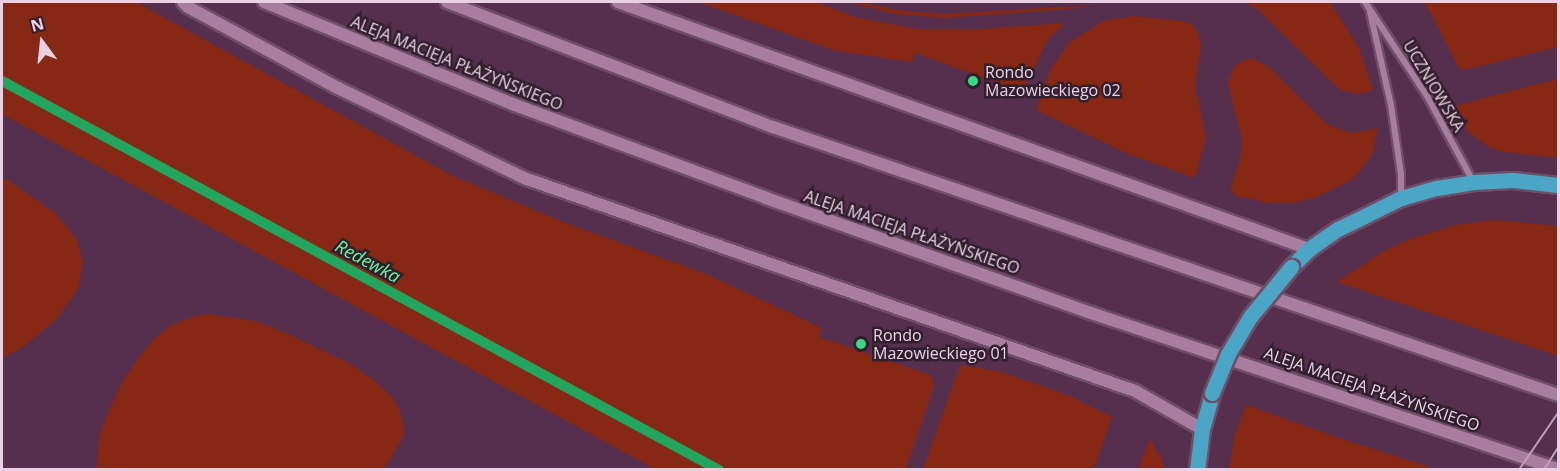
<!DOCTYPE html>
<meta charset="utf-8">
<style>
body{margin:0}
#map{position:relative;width:1560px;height:471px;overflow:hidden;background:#562f4f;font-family:"Open Sans",sans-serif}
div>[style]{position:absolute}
.green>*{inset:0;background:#862814}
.stream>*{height:10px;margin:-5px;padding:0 5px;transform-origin:5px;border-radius:5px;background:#22a65f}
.roads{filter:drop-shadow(2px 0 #6e4e68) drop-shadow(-2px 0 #6e4e68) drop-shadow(0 2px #6e4e68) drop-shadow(0 -2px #6e4e68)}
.minor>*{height:6px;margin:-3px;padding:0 3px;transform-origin:3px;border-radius:3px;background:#a97da0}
.secondary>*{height:12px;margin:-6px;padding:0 6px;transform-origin:6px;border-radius:6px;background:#a97da0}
.primary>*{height:15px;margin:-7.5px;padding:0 7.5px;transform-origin:7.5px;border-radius:7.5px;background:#4ba5c5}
.tram>*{height:1.5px;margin:-0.75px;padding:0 0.75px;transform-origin:0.75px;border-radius:0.75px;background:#bc9fb5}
.bridges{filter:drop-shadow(2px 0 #6e4e68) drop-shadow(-2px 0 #6e4e68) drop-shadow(0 2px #6e4e68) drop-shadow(0 -2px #6e4e68)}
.primary-bridge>*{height:15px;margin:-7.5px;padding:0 7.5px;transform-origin:7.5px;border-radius:7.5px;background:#4ba5c5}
.dots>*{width:16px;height:16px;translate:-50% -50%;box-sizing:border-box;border:3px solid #311f2d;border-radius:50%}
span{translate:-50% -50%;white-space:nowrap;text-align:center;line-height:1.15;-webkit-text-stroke:5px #311f2d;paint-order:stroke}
.street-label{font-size:16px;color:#e9d1e3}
.poi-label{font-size:16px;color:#e9d1e3}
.left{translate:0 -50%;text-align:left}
.water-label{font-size:18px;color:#62fa9f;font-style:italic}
.frame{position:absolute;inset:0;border:3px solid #e9d1e3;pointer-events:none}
.north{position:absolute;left:12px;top:12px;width:60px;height:60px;-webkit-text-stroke:4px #311f2d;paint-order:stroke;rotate:345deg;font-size:16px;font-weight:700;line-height:24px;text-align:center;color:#e9d1e3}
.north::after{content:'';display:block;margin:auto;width:21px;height:27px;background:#e9d1e3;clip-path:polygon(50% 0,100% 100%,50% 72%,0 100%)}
</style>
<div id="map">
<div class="green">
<div style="clip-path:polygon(2px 2px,136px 2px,451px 175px,563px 222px,706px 274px,822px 328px,819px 337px,931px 375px,934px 386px,906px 469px,655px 469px,2px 114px)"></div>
<div style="clip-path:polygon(698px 2px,816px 2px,855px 17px,918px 29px,981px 29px,1065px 23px,1048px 39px,1025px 86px,1017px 90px,915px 53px,912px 62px,836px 51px)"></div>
<div style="clip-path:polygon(849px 2px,860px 2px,895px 10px,945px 14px,1093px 5px,1070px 9px,945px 18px,894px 14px)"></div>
<div style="clip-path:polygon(1245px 2px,1330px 2px,1359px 48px,1373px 90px,1357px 94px,1340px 90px,1255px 7px)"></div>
<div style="clip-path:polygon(1425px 2px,1558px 2px,1558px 47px,1469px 69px,1459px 69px)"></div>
<div style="clip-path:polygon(1133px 16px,1183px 21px,1193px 25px,1198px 34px,1201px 44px,1195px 87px,1206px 137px,1195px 178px,1128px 154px,1036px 110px,1050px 70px,1069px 43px,1103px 21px)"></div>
<div style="clip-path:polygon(1251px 58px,1269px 67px,1328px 125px,1352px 133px,1378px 128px,1372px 155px,1352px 180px,1314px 198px,1292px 203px,1268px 203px,1234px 195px,1234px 191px,1230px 190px,1240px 159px,1242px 139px,1227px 82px,1235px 65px)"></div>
<div style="clip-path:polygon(1558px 79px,1558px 158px,1502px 152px,1489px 147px,1468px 132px,1450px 107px)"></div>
<div style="clip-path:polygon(2px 176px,55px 213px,76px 238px,83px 262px,78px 289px,56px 320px,23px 347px,2px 358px)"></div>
<div style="clip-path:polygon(1493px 220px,1558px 226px,1558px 356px,1337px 282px,1384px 251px,1410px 239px,1456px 225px)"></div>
<div style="clip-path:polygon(208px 314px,255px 321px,284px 332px,349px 363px,372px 379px,390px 395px,399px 408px,403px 422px,403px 436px,388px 463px,381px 470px,96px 469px,100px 434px,108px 413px,122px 382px,137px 360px,152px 341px,170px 326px,191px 317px)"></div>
<div style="clip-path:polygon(960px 365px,998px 371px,1068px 395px,1112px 417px,1097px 461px,1091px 470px,923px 469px)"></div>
<div style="clip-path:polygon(1246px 405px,1345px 440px,1436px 469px,1229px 469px,1234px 438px)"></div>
<div style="clip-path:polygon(1150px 439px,1161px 458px,1164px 469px,1138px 469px)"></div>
</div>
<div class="stream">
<div style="left:2px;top:81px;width:816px;rotate:28.48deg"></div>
</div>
<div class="roads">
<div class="minor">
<div style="left:1365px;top:2px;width:113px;rotate:56.6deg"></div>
<div style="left:1427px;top:96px;width:97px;rotate:61.6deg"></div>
<div style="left:1370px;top:12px;width:95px;rotate:77.3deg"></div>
<div style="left:1391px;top:105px;width:70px;rotate:81.8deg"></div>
<div style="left:1401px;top:174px;width:23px;rotate:90deg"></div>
</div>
<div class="secondary">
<div style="left:183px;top:2px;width:7px;rotate:45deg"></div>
<div style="left:188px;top:7px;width:170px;rotate:28.4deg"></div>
<div style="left:338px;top:88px;width:207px;rotate:25.8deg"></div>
<div style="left:524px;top:178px;width:647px;rotate:19.22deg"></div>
<div style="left:1135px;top:391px;width:77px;rotate:29.6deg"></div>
<div style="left:264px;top:2px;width:271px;rotate:22.3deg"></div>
<div style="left:515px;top:105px;width:268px;rotate:20.3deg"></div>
<div style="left:766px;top:198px;width:345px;rotate:19.5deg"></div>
<div style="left:1091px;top:313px;width:492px;rotate:18.5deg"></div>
<div style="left:447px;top:2px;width:349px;rotate:21deg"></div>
<div style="left:773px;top:127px;width:829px;rotate:18.85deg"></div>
<div style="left:618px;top:2px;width:734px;rotate:19.67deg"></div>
</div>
<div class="primary">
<div style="left:1291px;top:267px;width:25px;rotate:-45deg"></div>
<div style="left:1309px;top:249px;width:35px;rotate:-35deg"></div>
<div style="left:1338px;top:229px;width:70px;rotate:-26.2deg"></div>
<div style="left:1401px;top:198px;width:37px;rotate:-16deg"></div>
<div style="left:1437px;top:188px;width:37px;rotate:-9deg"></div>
<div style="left:1474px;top:182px;width:39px;rotate:-3deg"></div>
<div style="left:1513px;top:180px;width:45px;rotate:6.3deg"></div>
<div style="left:1197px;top:470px;width:41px;rotate:-83deg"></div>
<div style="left:1202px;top:429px;width:37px;rotate:-74deg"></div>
</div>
</div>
<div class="tram">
<div style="left:1519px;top:470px;width:69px;rotate:-55.6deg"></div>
<div style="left:1544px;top:470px;width:26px;rotate:-58deg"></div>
</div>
<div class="bridges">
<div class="primary-bridge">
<div style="left:1212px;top:393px;width:42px;rotate:-67.7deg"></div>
<div style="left:1228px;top:354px;width:43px;rotate:-59.3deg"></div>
<div style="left:1250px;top:317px;width:65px;rotate:-50.6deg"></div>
</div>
</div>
<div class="dots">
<div style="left:973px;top:81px;background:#38d880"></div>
<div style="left:861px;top:344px;background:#38d880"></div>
</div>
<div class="street-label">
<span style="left:457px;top:63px;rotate:22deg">ALEJA MACIEJA PŁAŻYŃSKIEGO</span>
<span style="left:1434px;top:86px;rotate:59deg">UCZNIOWSKA</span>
<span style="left:912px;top:232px;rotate:19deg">ALEJA MACIEJA PŁAŻYŃSKIEGO</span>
<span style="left:1372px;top:389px;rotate:19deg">ALEJA MACIEJA PŁAŻYŃSKIEGO</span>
</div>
<div class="poi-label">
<span class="left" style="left:985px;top:81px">Rondo<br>Mazowieckiego 02</span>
<span class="left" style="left:873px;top:344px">Rondo<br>Mazowieckiego 01</span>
</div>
<div class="water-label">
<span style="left:368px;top:261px;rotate:28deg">Redewka</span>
</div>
<div class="frame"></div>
<div class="north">N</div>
</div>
